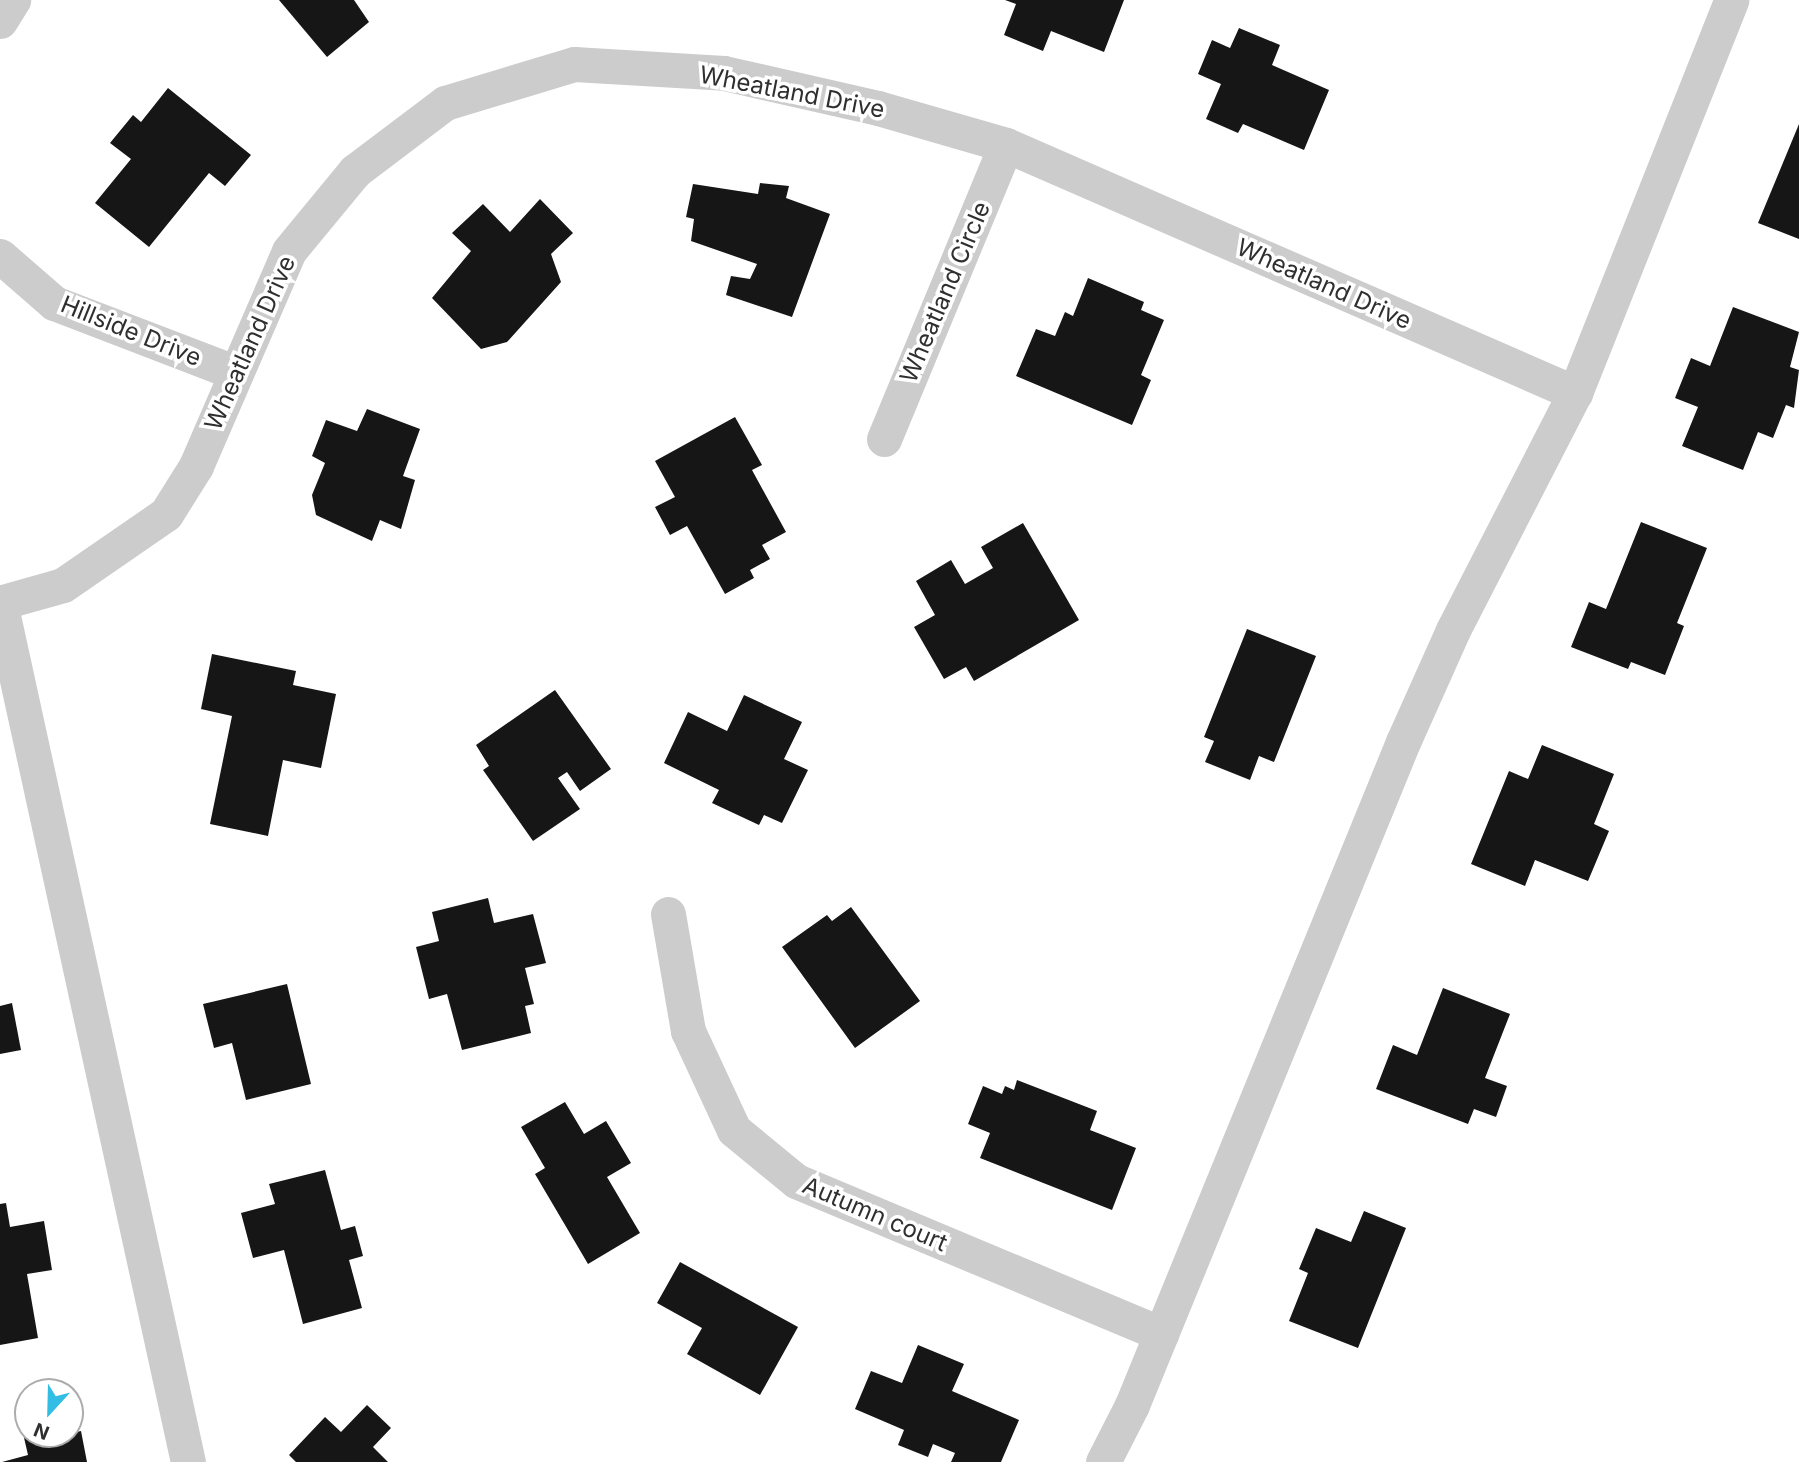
<!DOCTYPE html>
<style>
body{margin:0}
#map{position:relative;width:1799px;height:1462px;overflow:hidden;background:#fff;font-family:Inter,sans-serif}
div>[style]{position:absolute}
.building>*{inset:0;background:#161616}
.street>*{height:35px;margin:-17.5px;padding:0 17.5px;transform-origin:17.5px;border-radius:17.5px;background:#ccc}
span{translate:-50% -50%;white-space:nowrap;text-align:center;line-height:1.15;-webkit-text-stroke:7px #fff;paint-order:stroke}
.street-label{font-size:24px;color:#2f2f2f}
.north{position:absolute;left:14px;top:1378px;width:70px;height:70px;box-sizing:border-box;background:#fff;border:2px solid #acacac;border-radius:50%;rotate:202deg;font-size:19px;font-weight:700;line-height:28px;text-align:center;color:#2f2f2f}
.north::after{content:'';display:block;margin:auto;width:24px;height:32px;background:#32bde5;clip-path:polygon(50% 0,100% 100%,50% 72%,0 100%)}
</style>
<div id="map">
<div class="building">
<div style="clip-path:polygon(279px 0,354px 0,369px 22px,327px 57px)"></div>
<div style="clip-path:polygon(1005px 0,1124px 0,1104px 52px,1051px 31px,1043px 51px,1004px 35px,1016px 4px)"></div>
<div style="clip-path:polygon(1239px 28px,1280px 45px,1272px 65px,1329px 90px,1304px 150px,1243px 124px,1238px 133px,1206px 119px,1221px 84px,1198px 74px,1212px 40px,1230px 48px)"></div>
<div style="clip-path:polygon(168px 88px,251px 155px,225px 186px,209px 173px,149px 247px,95px 203px,131px 159px,110px 143px,133px 115px,141px 122px)"></div>
<div style="clip-path:polygon(1799px 124px,1799px 239px,1758px 223px)"></div>
<div style="clip-path:polygon(760px 183px,789px 186px,786px 198px,830px 214px,792px 317px,726px 295px,731px 276px,750px 279px,757px 264px,691px 241px,694px 219px,686px 217px,693px 184px,758px 194px)"></div>
<div style="clip-path:polygon(540px 199px,573px 233px,551px 254px,561px 282px,507px 342px,481px 349px,432px 298px,471px 251px,452px 233px,483px 204px,510px 232px)"></div>
<div style="clip-path:polygon(1088px 278px,1144px 302px,1141px 310px,1164px 320px,1141px 375px,1151px 380px,1132px 425px,1016px 376px,1036px 329px,1055px 336px,1065px 312px,1073px 316px)"></div>
<div style="clip-path:polygon(1733px 307px,1799px 332px,1790px 367px,1799px 370px,1794px 408px,1786px 405px,1773px 438px,1758px 432px,1743px 470px,1682px 446px,1698px 407px,1675px 398px,1691px 358px,1710px 366px)"></div>
<div style="clip-path:polygon(367px 409px,420px 429px,403px 476px,415px 480px,401px 529px,380px 520px,372px 541px,316px 515px,312px 495px,325px 463px,312px 456px,326px 420px,357px 431px)"></div>
<div style="clip-path:polygon(735px 417px,762px 465px,752px 470px,786px 532px,762px 545px,770px 559px,750px 570px,754px 578px,725px 594px,687px 526px,670px 535px,655px 507px,675px 497px,655px 461px)"></div>
<div style="clip-path:polygon(1641px 522px,1707px 548px,1677px 623px,1684px 626px,1665px 675px,1631px 662px,1628px 669px,1571px 647px,1589px 602px,1606px 609px)"></div>
<div style="clip-path:polygon(1023px 523px,1079px 620px,974px 681px,966px 667px,944px 679px,914px 627px,935px 615px,916px 581px,951px 560px,965px 584px,993px 568px,981px 547px)"></div>
<div style="clip-path:polygon(1247px 629px,1316px 656px,1274px 762px,1259px 756px,1250px 780px,1205px 762px,1214px 741px,1204px 737px)"></div>
<div style="clip-path:polygon(212px 654px,296px 671px,293px 685px,336px 694px,321px 768px,283px 760px,268px 836px,210px 824px,232px 716px,201px 709px)"></div>
<div style="clip-path:polygon(555px 690px,611px 769px,580px 791px,567px 772px,558px 778px,580px 809px,533px 841px,483px 770px,489px 766px,476px 745px)"></div>
<div style="clip-path:polygon(744px 695px,802px 722px,784px 759px,808px 770px,782px 823px,764px 815px,759px 825px,712px 803px,719px 790px,664px 763px,688px 712px,727px 731px)"></div>
<div style="clip-path:polygon(1542px 745px,1614px 774px,1594px 824px,1609px 831px,1588px 881px,1535px 860px,1525px 886px,1471px 864px,1509px 771px,1528px 779px)"></div>
<div style="clip-path:polygon(488px 898px,494px 923px,533px 914px,546px 963px,525px 968px,534px 1004px,525px 1006px,531px 1033px,462px 1050px,447px 994px,429px 999px,416px 947px,439px 941px,432px 912px)"></div>
<div style="clip-path:polygon(851px 907px,920px 1001px,855px 1048px,782px 947px,827px 915px,832px 921px)"></div>
<div style="clip-path:polygon(287px 984px,311px 1084px,246px 1100px,232px 1043px,214px 1048px,203px 1004px)"></div>
<div style="clip-path:polygon(1443px 988px,1510px 1014px,1485px 1078px,1507px 1086px,1496px 1117px,1474px 1109px,1468px 1124px,1376px 1089px,1393px 1045px,1417px 1055px)"></div>
<div style="clip-path:polygon(12px 1003px,21px 1050px,0 1054px,0 1006px)"></div>
<div style="clip-path:polygon(1017px 1080px,1097px 1111px,1090px 1130px,1136px 1148px,1112px 1210px,980px 1158px,990px 1133px,968px 1124px,983px 1086px,1002px 1094px,1005px 1086px,1014px 1090px)"></div>
<div style="clip-path:polygon(565px 1102px,584px 1134px,606px 1121px,631px 1163px,607px 1177px,640px 1233px,588px 1264px,535px 1174px,545px 1168px,521px 1127px)"></div>
<div style="clip-path:polygon(325px 1170px,341px 1230px,355px 1226px,363px 1256px,349px 1260px,362px 1308px,303px 1324px,284px 1250px,253px 1258px,241px 1213px,275px 1204px,269px 1184px)"></div>
<div style="clip-path:polygon(6px 1203px,10px 1227px,44px 1221px,52px 1270px,27px 1274px,38px 1338px,0 1345px,0 1204px)"></div>
<div style="clip-path:polygon(1364px 1211px,1406px 1228px,1358px 1348px,1289px 1321px,1308px 1273px,1299px 1269px,1316px 1228px,1351px 1242px)"></div>
<div style="clip-path:polygon(680px 1262px,798px 1327px,760px 1395px,687px 1354px,702px 1328px,657px 1303px)"></div>
<div style="clip-path:polygon(918px 1345px,964px 1364px,952px 1391px,1019px 1420px,1001px 1462px,951px 1462px,955px 1453px,933px 1444px,928px 1457px,898px 1445px,904px 1430px,855px 1409px,871px 1371px,902px 1383px)"></div>
<div style="clip-path:polygon(367px 1405px,391px 1428px,373px 1447px,388px 1462px,296px 1462px,289px 1455px,325px 1417px,341px 1432px)"></div>
<div style="clip-path:polygon(28px 1428px,28px 1434px,70px 1434px,71px 1428px,72px 1433px,81px 1431px,87px 1462px,2px 1462px,28px 1455px,22px 1429px)"></div>
</div>
<div class="street">
<div style="left:0;top:21px;width:25px;rotate:-58deg"></div>
<div style="left:0;top:256px;width:72px;rotate:41deg"></div>
<div style="left:54px;top:303px;width:193px;rotate:21deg"></div>
<div style="left:884px;top:439px;width:318px;rotate:-67.5deg"></div>
<div style="left:0;top:602px;width:880px;rotate:77.67deg"></div>
<div style="left:3px;top:602px;width:62px;rotate:-15.8deg"></div>
<div style="left:63px;top:585px;width:125px;rotate:-34.6deg"></div>
<div style="left:166px;top:514px;width:57px;rotate:-58deg"></div>
<div style="left:196px;top:466px;width:234px;rotate:-66.6deg"></div>
<div style="left:289px;top:251px;width:104px;rotate:-50.5deg"></div>
<div style="left:355px;top:171px;width:113px;rotate:-37.1deg"></div>
<div style="left:445px;top:103px;width:135px;rotate:-16.8deg"></div>
<div style="left:574px;top:64px;width:150px;rotate:3.4deg"></div>
<div style="left:724px;top:73px;width:158px;rotate:12.8deg"></div>
<div style="left:878px;top:108px;width:133px;rotate:16.1deg"></div>
<div style="left:1006px;top:145px;width:621px;rotate:23.55deg"></div>
<div style="left:668px;top:914px;width:119px;rotate:80.3deg"></div>
<div style="left:688px;top:1031px;width:109px;rotate:65.1deg"></div>
<div style="left:734px;top:1130px;width:80px;rotate:39.4deg"></div>
<div style="left:796px;top:1181px;width:396px;rotate:22.7deg"></div>
<div style="left:1103px;top:1462px;width:64px;rotate:-63deg"></div>
<div style="left:1132px;top:1405px;width:716px;rotate:-67.77deg"></div>
<div style="left:1403px;top:742px;width:123px;rotate:-65.9deg"></div>
<div style="left:1453px;top:630px;width:267px;rotate:-62.8deg"></div>
<div style="left:1575px;top:393px;width:423px;rotate:-68.3deg"></div>
</div>
<div class="street-label">
<span style="left:792px;top:92px;rotate:11deg">Wheatland Drive</span>
<span style="left:1324px;top:284px;rotate:24deg">Wheatland Drive</span>
<span style="left:945px;top:292px;rotate:-67deg">Wheatland Circle</span>
<span style="left:131px;top:331px;rotate:22deg">Hillside Drive</span>
<span style="left:250px;top:343px;rotate:-66deg">Wheatland Drive</span>
<span style="left:875px;top:1214px;rotate:23deg">Autumn court</span>
</div>
<div class="north">N</div>
</div>
